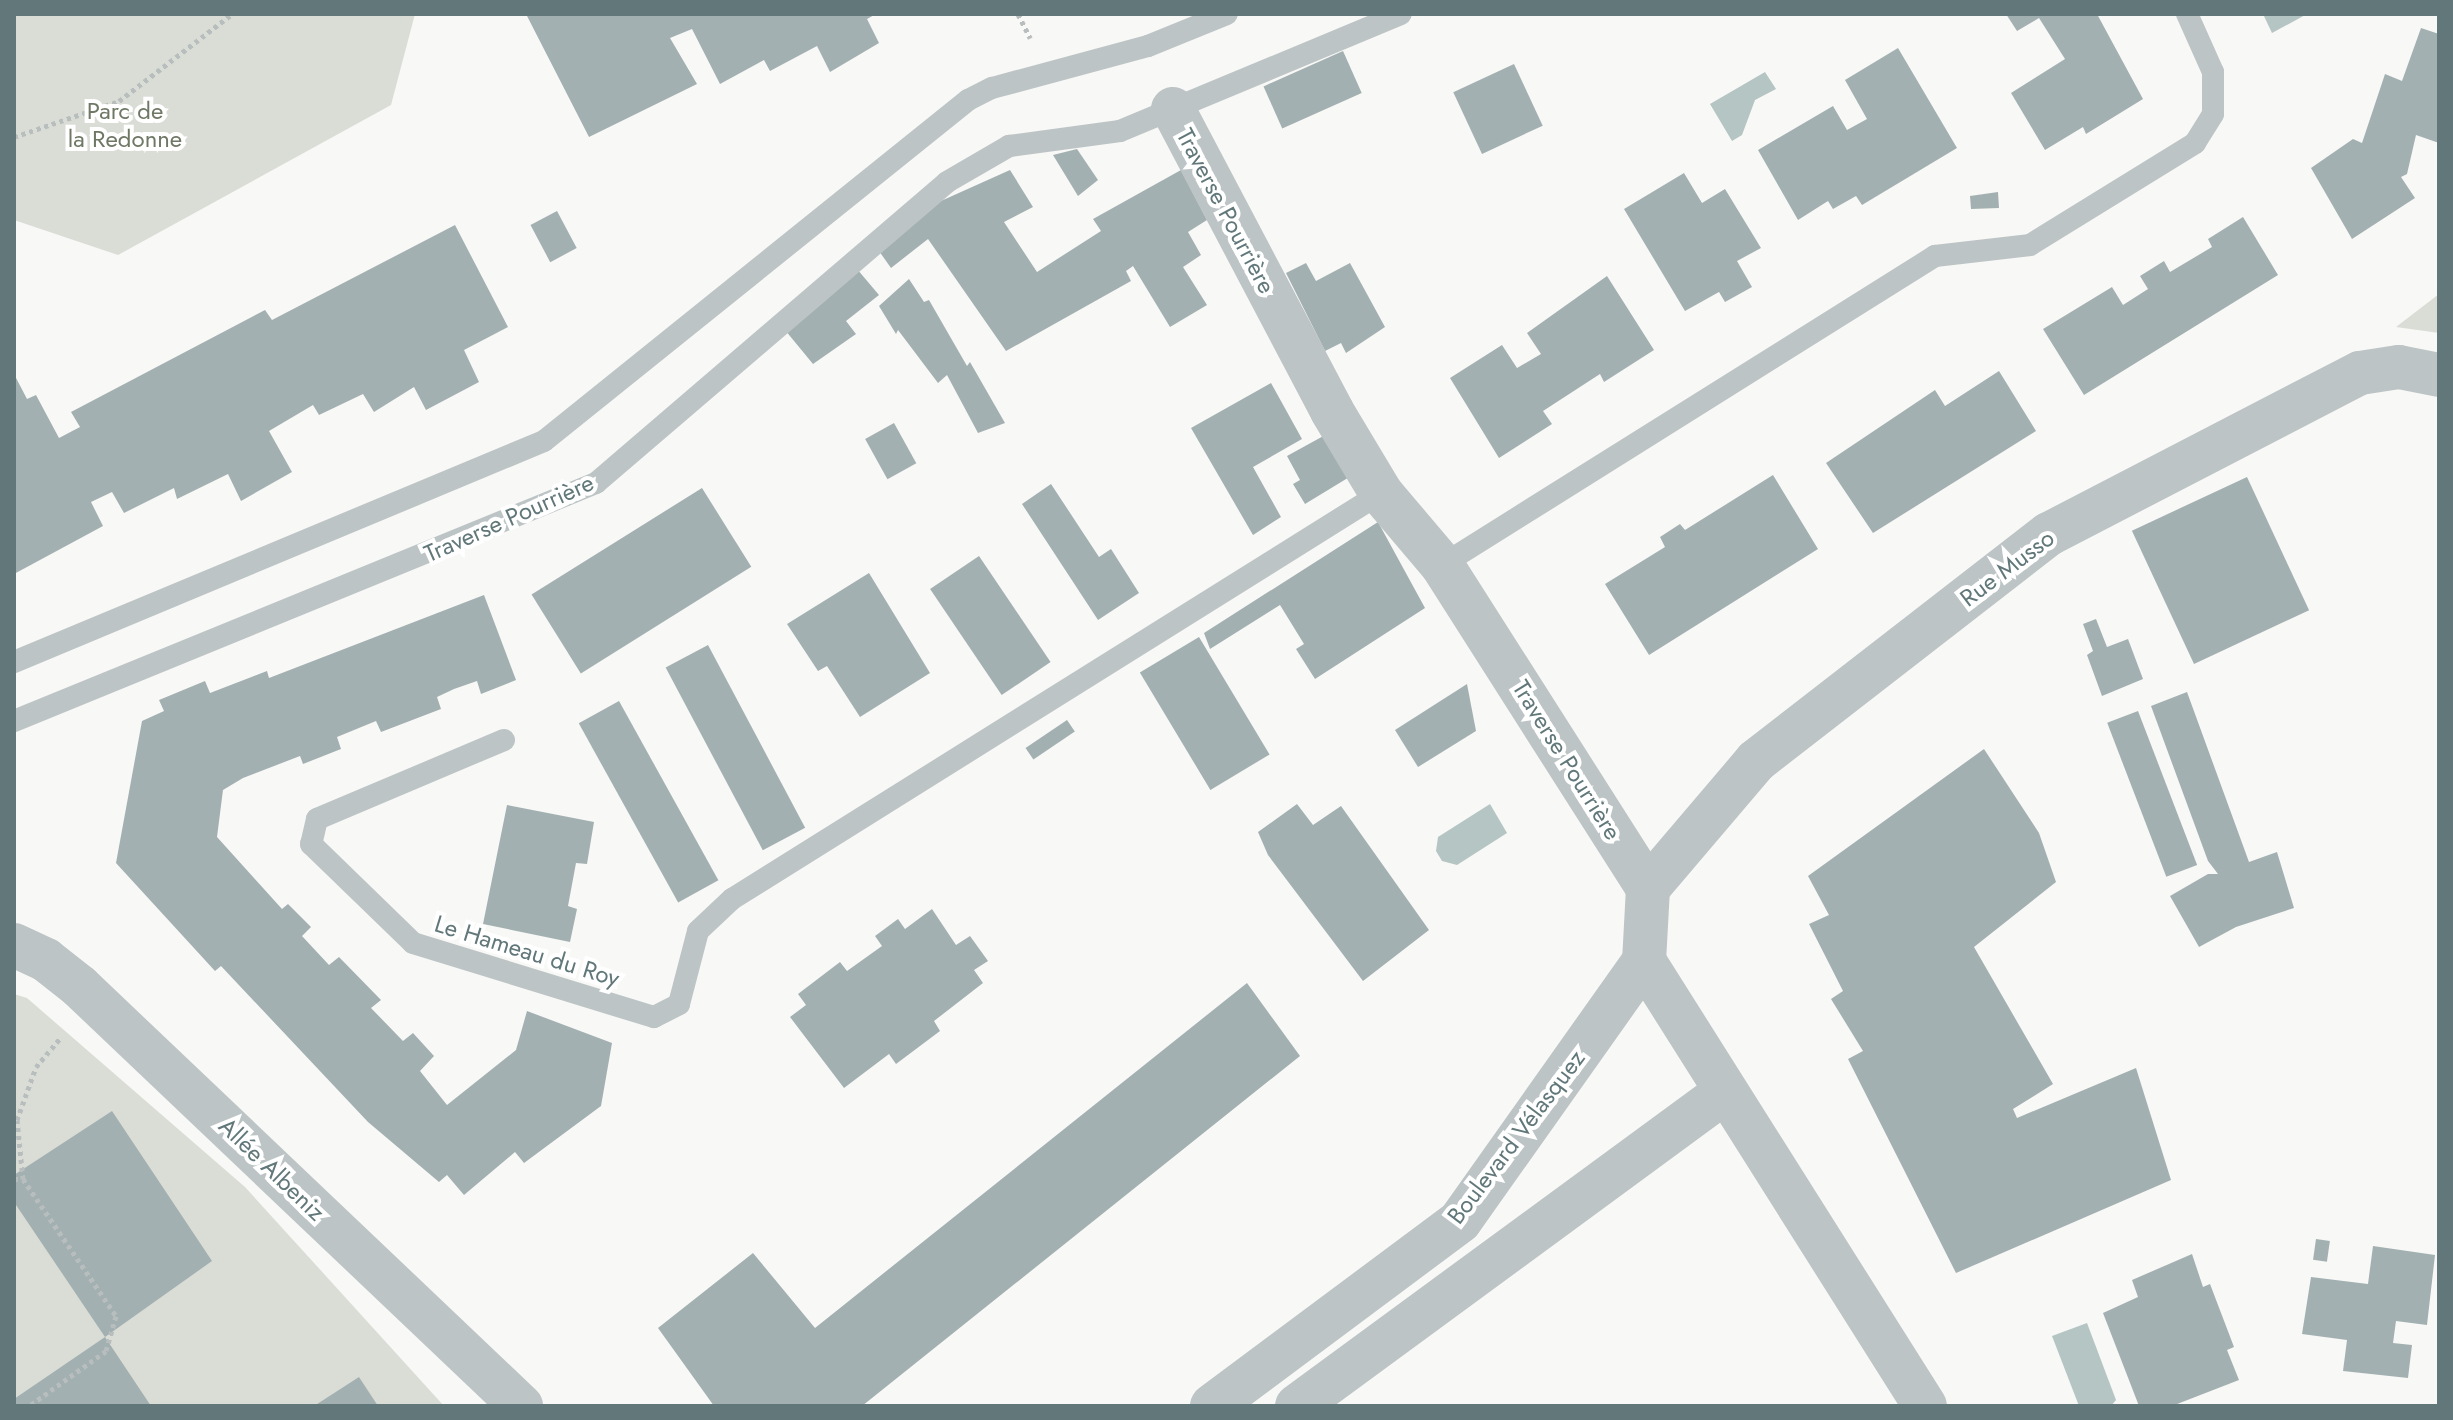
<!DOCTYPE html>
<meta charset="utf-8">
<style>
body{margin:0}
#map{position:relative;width:2453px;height:1420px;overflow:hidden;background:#f8f8f6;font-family:Jost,sans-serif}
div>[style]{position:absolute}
.green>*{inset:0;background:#daddd6}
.water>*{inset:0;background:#b4c5c3}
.building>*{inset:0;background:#a3b0b1;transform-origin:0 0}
.path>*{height:5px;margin-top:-2.5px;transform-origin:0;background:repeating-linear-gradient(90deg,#b8bdbe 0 4px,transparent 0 8px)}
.lane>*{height:22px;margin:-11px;padding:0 11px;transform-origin:11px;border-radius:11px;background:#bdc4c5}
.street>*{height:44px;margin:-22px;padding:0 22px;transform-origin:22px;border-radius:22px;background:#bdc4c5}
span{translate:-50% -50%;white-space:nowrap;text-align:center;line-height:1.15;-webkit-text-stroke:8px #fff;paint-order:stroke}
.park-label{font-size:24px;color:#6e7864}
.street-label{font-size:24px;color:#617779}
.frame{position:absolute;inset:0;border:16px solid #617779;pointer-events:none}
</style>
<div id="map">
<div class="green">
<div style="clip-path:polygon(14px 14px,415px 14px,391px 105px,118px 255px,14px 220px)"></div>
<div style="clip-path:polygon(2439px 294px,2439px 333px,2396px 327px)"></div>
<div style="clip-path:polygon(14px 994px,27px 998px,245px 1187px,444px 1406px,14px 1406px)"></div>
</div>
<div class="water">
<div style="clip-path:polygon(2263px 14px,2307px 14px,2272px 33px)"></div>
<div style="clip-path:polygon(1765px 72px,1776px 89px,1755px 100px,1742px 135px,1732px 141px,1710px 104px)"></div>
<div style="clip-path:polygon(1490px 804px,1507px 833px,1457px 865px,1442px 861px,1436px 851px,1438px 837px)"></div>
<div style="clip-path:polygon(2087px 1323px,2116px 1400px,2111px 1406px,2079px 1406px,2052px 1336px)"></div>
</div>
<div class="building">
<div style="clip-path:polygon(526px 14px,876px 14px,867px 19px,879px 43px,830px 72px,817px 46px,770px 71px,764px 60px,720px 84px,692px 29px,670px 38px,697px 84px,589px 137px)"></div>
<div style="clip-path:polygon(2006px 14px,2097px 14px,2143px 99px,2086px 134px,2083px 127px,2045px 150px,2011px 93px,2065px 59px,2039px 18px,2017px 31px)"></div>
<div style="clip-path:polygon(2421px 28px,2439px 34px,2439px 143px,2416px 135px,2407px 174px,2401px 177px,2415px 198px,2352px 239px,2311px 168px,2353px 139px,2362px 143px,2385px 74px,2402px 81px)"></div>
<div style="clip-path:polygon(1898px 48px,1957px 148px,1862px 205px,1856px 196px,1833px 209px,1828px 201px,1798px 220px,1758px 150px,1833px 106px,1847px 130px,1867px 119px,1845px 80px)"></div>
<div style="left:1343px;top:51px;width:46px;height:87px;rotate:66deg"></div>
<div style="left:1514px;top:64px;width:68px;height:67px;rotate:65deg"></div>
<div style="clip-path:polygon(1077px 149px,1098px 180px,1078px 196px,1053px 155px)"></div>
<div style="clip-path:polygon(1010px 170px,1033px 207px,1004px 222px,1037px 272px,1101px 231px,1093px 219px,1181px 170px,1207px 220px,1188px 232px,1201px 255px,1183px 267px,1207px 305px,1170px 327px,1133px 266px,1126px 271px,1131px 281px,1006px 351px,928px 239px,891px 268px,879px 251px,932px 205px)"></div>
<div style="clip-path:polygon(1684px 173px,1702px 203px,1725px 189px,1761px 248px,1737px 261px,1752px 287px,1725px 302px,1719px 292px,1685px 311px,1624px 209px)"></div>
<div style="clip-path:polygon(1998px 192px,1999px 208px,1971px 209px,1970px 196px)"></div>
<div style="left:557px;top:211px;width:42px;height:30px;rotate:62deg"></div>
<div style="clip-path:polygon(2243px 217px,2278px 275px,2084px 395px,2043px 329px,2112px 287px,2123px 305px,2148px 289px,2140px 276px,2164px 261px,2170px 272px,2212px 247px,2208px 239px)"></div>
<div style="clip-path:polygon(455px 225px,508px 327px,464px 350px,479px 382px,426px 410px,414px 387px,374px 412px,363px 394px,319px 415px,313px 405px,269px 431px,292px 472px,241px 501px,228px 474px,177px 499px,174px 488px,124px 513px,112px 492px,91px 502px,103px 526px,14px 574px,14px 374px,27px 399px,36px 395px,59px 438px,80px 427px,71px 412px,265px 310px,272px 320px)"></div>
<div style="clip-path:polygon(1306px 263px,1316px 281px,1350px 263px,1385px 327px,1346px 353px,1341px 343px,1325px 351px,1286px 273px)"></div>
<div style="clip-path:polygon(857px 269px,879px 295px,846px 321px,856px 334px,813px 364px,785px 330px)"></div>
<div style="clip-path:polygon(1607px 276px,1654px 350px,1604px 382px,1600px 374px,1543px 411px,1552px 424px,1499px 458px,1450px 378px,1502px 345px,1517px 368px,1541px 354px,1527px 333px)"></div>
<div style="clip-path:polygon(909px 279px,924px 302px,929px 300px,967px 366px,970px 362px,1005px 423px,978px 433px,947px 375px,938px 383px,898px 330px,896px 334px,879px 306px)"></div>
<div style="clip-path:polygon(1999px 371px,2036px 431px,1873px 533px,1826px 463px,1935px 390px,1945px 406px)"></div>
<div style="clip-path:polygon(1271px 383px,1302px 439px,1253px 467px,1281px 517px,1253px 535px,1191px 428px)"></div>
<div style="left:894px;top:423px;width:46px;height:33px;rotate:61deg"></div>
<div style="clip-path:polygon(1327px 434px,1351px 476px,1305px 504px,1293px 484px,1300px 480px,1287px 456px)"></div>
<div style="clip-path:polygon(1773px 475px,1818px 549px,1649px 655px,1605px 584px,1665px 547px,1660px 537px,1680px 524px,1685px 530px)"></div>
<div style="left:2247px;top:477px;width:147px;height:127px;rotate:65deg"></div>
<div style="clip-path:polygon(1051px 484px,1099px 557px,1111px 549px,1139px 593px,1098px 620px,1022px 504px)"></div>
<div style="left:702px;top:488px;width:93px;height:201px;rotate:58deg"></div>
<div style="clip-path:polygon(1378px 522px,1425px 608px,1315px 679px,1296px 649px,1304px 644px,1280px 605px,1210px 649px,1204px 633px)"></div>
<div style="left:979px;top:556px;width:128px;height:59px;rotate:56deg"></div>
<div style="clip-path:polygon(869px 573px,930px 673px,860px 717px,827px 666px,818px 671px,787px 624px)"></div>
<div style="clip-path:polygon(484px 595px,516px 680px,481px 694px,477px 681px,454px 689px,437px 697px,441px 709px,381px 732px,376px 721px,337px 737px,341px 749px,303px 764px,300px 756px,243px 778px,223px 790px,217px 837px,282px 909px,288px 904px,311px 927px,302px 936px,329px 965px,339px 957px,381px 1000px,371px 1008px,403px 1041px,413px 1033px,434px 1056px,420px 1071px,447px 1105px,516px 1050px,527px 1011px,612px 1043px,601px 1106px,524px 1163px,515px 1152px,464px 1195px,447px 1175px,439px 1182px,368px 1122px,221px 966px,215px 971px,116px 863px,142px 721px,164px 711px,159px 700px,205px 681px,210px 693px,267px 671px,269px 678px)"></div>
<div style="clip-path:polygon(2096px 619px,2107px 647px,2128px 639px,2143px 679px,2102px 696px,2087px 655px,2093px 651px,2083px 624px)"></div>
<div style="left:1199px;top:637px;width:137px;height:69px;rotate:59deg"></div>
<div style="left:708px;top:645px;width:207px;height:48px;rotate:62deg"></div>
<div style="clip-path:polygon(1467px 684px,1476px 731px,1418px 767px,1395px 730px)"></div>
<div style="clip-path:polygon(2187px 692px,2249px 862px,2277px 852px,2294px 908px,2236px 927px,2199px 947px,2170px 896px,2208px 874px,2218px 874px,2208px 861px,2151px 706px)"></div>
<div style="left:619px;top:701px;width:205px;height:46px;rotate:61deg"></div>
<div style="left:2138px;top:711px;width:165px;height:33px;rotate:69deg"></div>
<div style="left:1067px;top:720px;width:14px;height:50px;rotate:56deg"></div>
<div style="clip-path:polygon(1984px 749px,2039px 833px,2056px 882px,1974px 947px,2053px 1084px,2013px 1109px,2017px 1118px,2136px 1068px,2171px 1180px,1956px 1273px,1848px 1059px,1863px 1051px,1831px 999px,1843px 991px,1809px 924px,1829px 915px,1808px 876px)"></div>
<div style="clip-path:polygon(1297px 804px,1313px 825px,1341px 806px,1429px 930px,1363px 981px,1268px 855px,1258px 832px)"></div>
<div style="clip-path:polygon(507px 805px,594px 822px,587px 864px,576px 863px,568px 906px,577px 909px,570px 942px,483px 924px)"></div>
<div style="clip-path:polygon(932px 909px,956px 945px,970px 936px,988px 961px,974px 970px,983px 983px,934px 1021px,940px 1031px,896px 1064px,889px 1054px,844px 1088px,790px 1017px,806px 1005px,798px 994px,840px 962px,847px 971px,882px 946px,875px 936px,898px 919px,905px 929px)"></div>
<div style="clip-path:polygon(1247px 983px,1300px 1056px,862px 1406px,714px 1406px,658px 1328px,753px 1253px,815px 1328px)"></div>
<div style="clip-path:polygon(112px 1111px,212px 1261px,105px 1337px,14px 1202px,14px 1175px)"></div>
<div style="left:2316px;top:1239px;width:14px;height:21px;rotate:8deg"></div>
<div style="clip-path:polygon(2373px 1246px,2435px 1255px,2427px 1325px,2396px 1321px,2393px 1343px,2412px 1345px,2408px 1378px,2343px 1371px,2347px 1340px,2302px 1334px,2311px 1277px,2368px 1284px)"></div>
<div style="clip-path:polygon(2192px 1254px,2203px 1287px,2210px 1284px,2234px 1347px,2227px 1350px,2239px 1380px,2172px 1406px,2139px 1406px,2103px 1313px,2138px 1297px,2132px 1280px)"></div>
<div style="clip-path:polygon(105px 1337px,151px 1406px,14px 1406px,14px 1399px)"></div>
<div style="clip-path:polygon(359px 1377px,378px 1406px,314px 1406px)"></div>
</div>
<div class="path">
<div style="left:1018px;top:14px;width:27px;rotate:63deg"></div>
<div style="left:14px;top:137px;width:111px;rotate:-18.9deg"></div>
<div style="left:119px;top:101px;width:143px;rotate:-37.6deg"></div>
<div style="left:14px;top:1179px;width:9px"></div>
<div style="left:23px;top:1179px;width:166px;rotate:55.8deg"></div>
<div style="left:116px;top:1316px;width:36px;rotate:106deg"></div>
<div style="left:106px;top:1351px;width:95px;rotate:144.5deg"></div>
<div style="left:23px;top:1179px;width:59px;rotate:-95.8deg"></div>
<div style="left:17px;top:1120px;width:56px;rotate:-70.3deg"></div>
<div style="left:36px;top:1067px;width:39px;rotate:-50deg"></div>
</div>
<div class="lane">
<div style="left:1442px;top:565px;width:582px;rotate:-32.08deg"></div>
<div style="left:1935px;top:256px;width:96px;rotate:-6.6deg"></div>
<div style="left:2030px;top:245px;width:194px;rotate:-31.7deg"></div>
<div style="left:2195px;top:143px;width:34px;rotate:-58deg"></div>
<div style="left:2213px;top:114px;width:42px;rotate:-90deg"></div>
<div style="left:2213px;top:72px;width:64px;rotate:-114.1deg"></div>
<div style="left:14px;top:662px;width:574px;rotate:-22.64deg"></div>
<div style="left:544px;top:441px;width:544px;rotate:-38.81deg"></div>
<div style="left:968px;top:100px;width:27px;rotate:-27deg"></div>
<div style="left:992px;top:88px;width:162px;rotate:-15.1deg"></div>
<div style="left:1148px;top:46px;width:85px;rotate:-22.1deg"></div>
<div style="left:14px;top:721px;width:629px;rotate:-22.24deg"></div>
<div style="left:596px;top:483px;width:462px;rotate:-40.6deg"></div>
<div style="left:947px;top:182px;width:72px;rotate:-30.1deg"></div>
<div style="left:1009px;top:146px;width:112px;rotate:-7.7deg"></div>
<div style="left:1120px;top:131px;width:304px;rotate:-22.6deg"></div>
<div style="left:504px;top:740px;width:203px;rotate:157.1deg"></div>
<div style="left:317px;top:819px;width:26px;rotate:103deg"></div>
<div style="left:311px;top:844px;width:142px;rotate:44.1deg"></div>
<div style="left:413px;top:943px;width:252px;rotate:17.1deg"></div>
<div style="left:654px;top:1017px;width:28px;rotate:-27deg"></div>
<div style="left:679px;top:1004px;width:75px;rotate:-75.4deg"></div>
<div style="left:698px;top:931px;width:47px;rotate:-43.3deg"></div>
<div style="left:732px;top:899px;width:766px;rotate:-32.03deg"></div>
</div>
<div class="street">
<div style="left:1173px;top:109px;width:341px;rotate:62.2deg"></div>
<div style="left:1332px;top:411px;width:96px;rotate:59.1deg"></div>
<div style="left:1381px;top:493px;width:94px;rotate:49.7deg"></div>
<div style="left:1442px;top:565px;width:383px;rotate:57.5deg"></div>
<div style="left:1648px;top:888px;width:73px;rotate:93.1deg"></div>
<div style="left:1644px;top:961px;width:526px;rotate:57.73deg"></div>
<div style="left:1648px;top:888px;width:167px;rotate:-49.6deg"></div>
<div style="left:1756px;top:761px;width:371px;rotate:-37.8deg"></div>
<div style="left:2049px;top:534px;width:350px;rotate:-27.4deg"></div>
<div style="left:2360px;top:373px;width:39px;rotate:-9deg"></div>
<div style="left:2399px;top:367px;width:41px;rotate:11.3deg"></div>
<div style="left:14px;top:945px;width:35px;rotate:25deg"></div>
<div style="left:46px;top:960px;width:42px;rotate:38.2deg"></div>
<div style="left:79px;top:986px;width:610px;rotate:43.54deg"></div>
<div style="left:1212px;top:1406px;width:309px;rotate:-36.7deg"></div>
<div style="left:1460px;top:1221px;width:319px;rotate:-54.7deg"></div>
<div style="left:1297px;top:1406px;width:531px;rotate:-36.27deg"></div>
</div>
<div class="park-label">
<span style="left:125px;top:125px">Parc de<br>la Redonne</span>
</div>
<div class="street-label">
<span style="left:1226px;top:211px;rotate:62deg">Traverse Pourrière</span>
<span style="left:509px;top:518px;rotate:-24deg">Traverse Pourrière</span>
<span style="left:2007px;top:568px;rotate:-37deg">Rue Musso</span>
<span style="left:1567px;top:760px;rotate:58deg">Traverse Pourrière</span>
<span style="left:527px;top:951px;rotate:17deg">Le Hameau du Roy</span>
<span style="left:1516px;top:1137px;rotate:-53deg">Boulevard Vélasquez</span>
<span style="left:272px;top:1169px;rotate:44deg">Allée Albeniz</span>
</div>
<div class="frame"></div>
</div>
